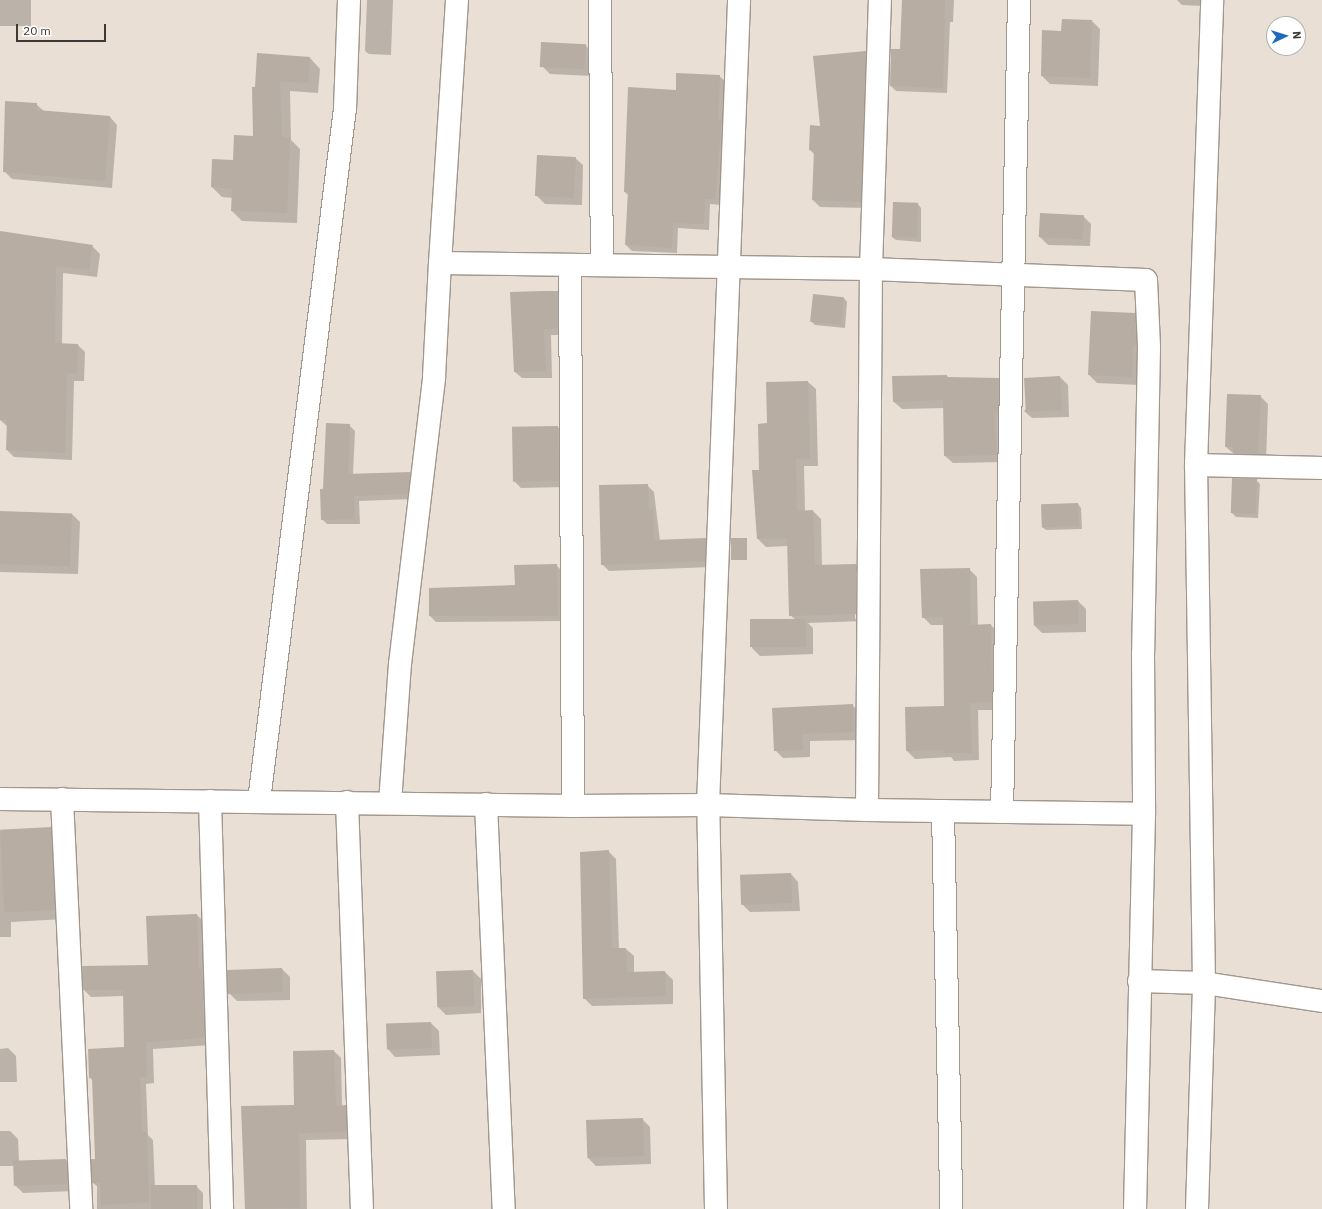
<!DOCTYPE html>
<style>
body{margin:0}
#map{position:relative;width:1322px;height:1209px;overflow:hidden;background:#eadfd5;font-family:"IBM Plex Sans",sans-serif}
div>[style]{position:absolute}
.shadow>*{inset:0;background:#0003;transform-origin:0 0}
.building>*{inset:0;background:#b7ada3;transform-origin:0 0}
.roads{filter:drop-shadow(1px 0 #a1978d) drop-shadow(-1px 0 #a1978d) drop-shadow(0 1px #a1978d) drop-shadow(0 -1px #a1978d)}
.street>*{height:22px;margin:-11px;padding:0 11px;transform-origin:11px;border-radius:11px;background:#fff}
span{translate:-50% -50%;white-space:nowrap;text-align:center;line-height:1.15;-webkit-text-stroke:4px #fff;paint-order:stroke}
.north{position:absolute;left:1266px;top:16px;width:40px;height:40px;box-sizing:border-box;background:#fff;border:1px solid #b1b0ae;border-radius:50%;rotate:86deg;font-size:11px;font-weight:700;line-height:16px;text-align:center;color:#3d3935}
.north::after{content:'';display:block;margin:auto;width:14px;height:18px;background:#1f6bbb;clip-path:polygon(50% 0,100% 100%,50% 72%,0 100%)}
.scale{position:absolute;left:16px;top:24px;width:90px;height:18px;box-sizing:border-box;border:2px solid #3d3935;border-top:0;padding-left:5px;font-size:12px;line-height:14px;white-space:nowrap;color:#3d3935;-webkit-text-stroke:3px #fff;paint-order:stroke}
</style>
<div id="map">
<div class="shadow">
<div style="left:0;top:0;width:31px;height:26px"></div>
<div style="clip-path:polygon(367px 0,393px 0,391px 55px,369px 54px,365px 51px)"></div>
<div style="clip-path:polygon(903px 0,954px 0,953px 22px,950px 22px,947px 93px,896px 91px,891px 86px,901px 50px)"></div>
<div style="clip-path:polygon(1177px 0,1204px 0,1203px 6px,1182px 5px)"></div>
<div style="clip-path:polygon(1063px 20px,1092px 21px,1100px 29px,1098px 86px,1050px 84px,1042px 76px,1062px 32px)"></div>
<div style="clip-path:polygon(585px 45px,593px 53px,593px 76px,550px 74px,542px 66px)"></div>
<div style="clip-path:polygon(865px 52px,873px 60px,868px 208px,820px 207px,813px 200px,815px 155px,810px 150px,821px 127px)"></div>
<div style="clip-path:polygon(310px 58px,320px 69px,318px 93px,290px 91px,291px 140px,300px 149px,297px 223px,242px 221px,232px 211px,233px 198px,222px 197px,212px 187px,254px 137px,256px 88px)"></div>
<div style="clip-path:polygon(719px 76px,725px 81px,721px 205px,710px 204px,709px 230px,678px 228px,677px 253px,632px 251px,626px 245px,628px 195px,625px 192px,677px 91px)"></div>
<div style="clip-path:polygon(36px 104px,45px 112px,110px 117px,117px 125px,112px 188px,12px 179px,4px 171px)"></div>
<div style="clip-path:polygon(575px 158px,583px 165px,582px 205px,545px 204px,537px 196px)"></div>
<div style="clip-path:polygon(918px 204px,921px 208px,921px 242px,896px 240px,892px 237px)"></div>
<div style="clip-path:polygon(1083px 216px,1091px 224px,1090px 246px,1048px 245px,1040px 237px)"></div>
<div style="clip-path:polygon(0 232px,92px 246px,100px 254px,97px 277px,63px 273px,62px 344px,78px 345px,85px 352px,84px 381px,74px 381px,72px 460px,14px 457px,7px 450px,8px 427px,0 420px)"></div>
<div style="clip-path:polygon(557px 292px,564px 298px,564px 335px,551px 335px,552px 378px,522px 378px,515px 372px)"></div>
<div style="clip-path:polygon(844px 298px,847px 302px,845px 328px,815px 325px,812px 322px)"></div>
<div style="clip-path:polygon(1135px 314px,1142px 321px,1139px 385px,1097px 383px,1089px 375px)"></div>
<div style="clip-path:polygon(947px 376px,949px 378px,998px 379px,1006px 387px,1004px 462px,953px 463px,945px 456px,944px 408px,902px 409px,894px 402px)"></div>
<div style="clip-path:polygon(1060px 377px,1068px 385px,1069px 417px,1032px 418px,1024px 411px)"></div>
<div style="clip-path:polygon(evenodd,808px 382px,816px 389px,818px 466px,804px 466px,805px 511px,813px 511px,821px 519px,822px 566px,856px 565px,864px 573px,863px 621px,808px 623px,813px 628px,813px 654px,760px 656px,752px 648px,752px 622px,796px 620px,790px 615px,788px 546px,766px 547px,758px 539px,760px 471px,768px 424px,808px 382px,855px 572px,857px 572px,857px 619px,855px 619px,855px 572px)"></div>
<div style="clip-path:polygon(1260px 396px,1268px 404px,1266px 461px,1242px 461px,1226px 447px)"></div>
<div style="clip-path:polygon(349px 425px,355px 431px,353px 474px,409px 473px,415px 478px,413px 499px,359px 501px,360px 524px,327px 524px,322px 519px,324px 490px)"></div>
<div style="clip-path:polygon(558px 427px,564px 433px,564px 487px,521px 488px,515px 482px)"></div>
<div style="clip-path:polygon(1256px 480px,1260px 484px,1258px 518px,1236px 517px,1232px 513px)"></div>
<div style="clip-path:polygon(647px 485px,654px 492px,660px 541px,705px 540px,712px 546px,711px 567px,609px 571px,602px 564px)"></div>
<div style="clip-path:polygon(1078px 504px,1081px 508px,1082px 529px,1046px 530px,1042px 527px)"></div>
<div style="clip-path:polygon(0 512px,72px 514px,80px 522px,78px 574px,0 572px)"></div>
<div style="clip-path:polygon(556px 565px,562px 571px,564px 621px,436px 622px,430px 616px,516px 586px)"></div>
<div style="clip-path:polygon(969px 569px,977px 577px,978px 626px,991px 625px,998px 633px,999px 710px,978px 710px,979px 760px,954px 761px,951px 757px,915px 759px,907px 751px,945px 707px,944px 625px,931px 625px,923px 617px)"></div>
<div style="clip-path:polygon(1078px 601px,1086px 609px,1086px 632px,1042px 633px,1034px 625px)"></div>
<div style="clip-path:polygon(852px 705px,860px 712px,861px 740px,810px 741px,810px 757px,783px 758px,775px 750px,774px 709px)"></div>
<div style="clip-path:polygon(50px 828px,60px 838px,64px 919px,11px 922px,11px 937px,0 937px,0 833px)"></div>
<div style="clip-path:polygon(608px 851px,616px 859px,619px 949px,626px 949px,634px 956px,634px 973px,665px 972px,673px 980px,673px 1004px,592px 1006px,584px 998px)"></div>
<div style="clip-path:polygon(791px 874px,798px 882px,800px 911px,750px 912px,742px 904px)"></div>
<div style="clip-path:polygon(197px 915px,204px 922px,211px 1045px,153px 1049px,154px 1083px,146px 1084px,148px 1135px,153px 1140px,155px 1188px,196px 1186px,203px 1193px,203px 1209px,97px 1209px,97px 1186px,93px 1183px,96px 1160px,93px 1081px,90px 1078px,125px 1048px,124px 996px,91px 997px,84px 990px,149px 966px)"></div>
<div style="clip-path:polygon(282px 969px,290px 977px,290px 1000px,237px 1001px,229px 993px)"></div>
<div style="clip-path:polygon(473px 971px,481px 979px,481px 1013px,446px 1015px,438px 1007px)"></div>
<div style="clip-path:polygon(431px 1023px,439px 1031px,440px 1055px,395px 1057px,388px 1049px)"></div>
<div style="clip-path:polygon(8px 1048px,16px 1056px,17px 1082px,0 1082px,0 1049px)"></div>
<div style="clip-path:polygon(334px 1051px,341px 1058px,342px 1106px,353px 1114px,353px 1139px,306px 1140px,307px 1209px,246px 1209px,242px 1107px,295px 1106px)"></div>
<div style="clip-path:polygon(642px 1119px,650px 1127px,651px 1164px,596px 1166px,588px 1158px)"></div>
<div style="clip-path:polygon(0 1131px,10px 1131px,18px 1139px,19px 1162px,66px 1160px,74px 1168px,75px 1191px,23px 1193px,15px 1185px,15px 1166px,0 1166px)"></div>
</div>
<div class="building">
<div style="clip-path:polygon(902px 0,945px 0,943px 88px,890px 86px,891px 49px,900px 49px)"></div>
<div style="clip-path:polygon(1062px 19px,1092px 20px,1090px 78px,1041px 76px,1042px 30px,1061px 31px)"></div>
<div style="left:541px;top:42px;width:45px;height:25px;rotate:3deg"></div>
<div style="clip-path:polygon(866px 51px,861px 202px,812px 200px,814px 151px,809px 150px,810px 125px,820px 126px,813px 56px)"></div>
<div style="clip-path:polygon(257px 53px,310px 57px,308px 83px,280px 81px,282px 137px,290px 138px,287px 213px,231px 211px,232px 189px,211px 187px,212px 159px,233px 160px,234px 135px,253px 136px,252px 87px,255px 87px)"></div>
<div style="clip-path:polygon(676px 73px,720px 75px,718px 119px,722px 119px,715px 199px,705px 199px,704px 224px,673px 223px,672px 248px,625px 245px,628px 192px,624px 192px,628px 87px,676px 90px)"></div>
<div style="clip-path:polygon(5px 101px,37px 103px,37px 110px,110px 116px,105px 181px,3px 172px)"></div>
<div style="left:537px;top:155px;width:39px;height:41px;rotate:3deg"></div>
<div style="left:893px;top:202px;width:25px;height:35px;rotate:2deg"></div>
<div style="left:1040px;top:213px;width:44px;height:24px;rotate:3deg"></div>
<div style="clip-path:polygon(0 231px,93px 245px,89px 270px,56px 266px,55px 343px,78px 344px,77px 374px,67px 374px,65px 453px,6px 450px,7px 420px,0 420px)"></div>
<div style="clip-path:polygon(543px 291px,558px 291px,558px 329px,544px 329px,546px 371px,514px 372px,510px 292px)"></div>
<div style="left:813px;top:294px;width:31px;height:28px;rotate:6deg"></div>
<div style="clip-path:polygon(1091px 311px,1135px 313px,1136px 345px,1133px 345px,1132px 377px,1088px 375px)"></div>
<div style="clip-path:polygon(947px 375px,947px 377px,999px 378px,998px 412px,995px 412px,997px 455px,944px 456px,943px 400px,893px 402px,892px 376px)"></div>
<div style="left:1060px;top:376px;width:34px;height:36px;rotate:87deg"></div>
<div style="clip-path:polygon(808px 381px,810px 458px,796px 459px,797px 511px,813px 510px,815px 565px,856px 564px,856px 614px,789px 616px,787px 538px,757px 539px,752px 470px,759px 470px,758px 424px,767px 423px,766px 382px)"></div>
<div style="clip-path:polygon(1227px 394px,1261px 395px,1258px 454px,1233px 453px,1233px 447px,1225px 447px)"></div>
<div style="clip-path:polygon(326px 423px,350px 424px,348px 474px,410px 472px,408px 494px,354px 496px,355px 519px,321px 520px,320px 489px,323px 489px)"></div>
<div style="left:558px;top:426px;width:55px;height:46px;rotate:89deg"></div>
<div style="left:1232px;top:478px;width:25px;height:35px;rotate:2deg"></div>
<div style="clip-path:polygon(648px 484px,649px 509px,653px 509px,654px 540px,706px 538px,705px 561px,601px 565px,599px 485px)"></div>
<div style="left:1078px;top:503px;width:23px;height:37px;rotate:88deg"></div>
<div style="left:0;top:511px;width:72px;height:53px;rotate:2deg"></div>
<div style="left:731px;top:538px;width:16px;height:22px"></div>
<div style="clip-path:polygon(557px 564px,558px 616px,429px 616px,429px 588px,515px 585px,514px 565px)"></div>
<div style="clip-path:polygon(970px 568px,971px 625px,991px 624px,992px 702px,970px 703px,972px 753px,945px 753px,945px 750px,906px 751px,905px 707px,944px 706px,943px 617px,922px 618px,920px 569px)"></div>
<div style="left:1078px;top:600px;width:24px;height:45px;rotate:88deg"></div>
<div style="left:806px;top:619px;width:28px;height:56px;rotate:90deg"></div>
<div style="clip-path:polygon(853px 704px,854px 732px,802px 734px,803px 750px,774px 751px,772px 708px)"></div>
<div style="left:51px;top:827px;width:83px;height:51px;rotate:87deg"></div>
<div style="clip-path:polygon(609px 850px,612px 948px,626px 948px,627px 972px,665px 971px,666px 996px,583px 999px,580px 852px)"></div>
<div style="left:791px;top:873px;width:30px;height:51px;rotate:88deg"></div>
<div style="clip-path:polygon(197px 914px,199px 968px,202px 968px,204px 1038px,146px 1042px,147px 1077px,140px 1077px,142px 1132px,147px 1132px,149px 1202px,101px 1205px,100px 1183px,92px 1183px,91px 1159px,95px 1159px,92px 1078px,89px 1078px,88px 1049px,124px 1047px,123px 990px,83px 990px,82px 966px,148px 965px,146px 916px)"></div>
<div style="left:282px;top:968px;width:24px;height:55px;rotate:88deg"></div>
<div style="left:473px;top:970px;width:36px;height:37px;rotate:88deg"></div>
<div style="left:431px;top:1022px;width:26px;height:45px;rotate:88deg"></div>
<div style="clip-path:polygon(334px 1050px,336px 1106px,346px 1105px,347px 1132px,299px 1133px,300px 1208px,245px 1209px,241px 1106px,294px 1105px,293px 1051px)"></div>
<div style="left:643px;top:1118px;width:38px;height:57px;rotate:88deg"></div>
<div style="left:66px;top:1159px;width:25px;height:53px;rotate:88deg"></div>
<div style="left:197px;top:1185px;width:24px;height:46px;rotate:90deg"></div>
</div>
<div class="roads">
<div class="street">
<div style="left:600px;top:0;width:265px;rotate:89.6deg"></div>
<div style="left:440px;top:263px;width:264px;rotate:-86.3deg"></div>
<div style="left:570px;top:265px;width:541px;rotate:89.68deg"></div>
<div style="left:1196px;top:465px;width:126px;rotate:1.4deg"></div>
<div style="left:0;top:799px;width:573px;rotate:0.7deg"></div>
<div style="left:573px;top:806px;width:135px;rotate:-0.4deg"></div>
<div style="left:708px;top:805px;width:159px;rotate:1.8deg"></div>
<div style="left:867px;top:810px;width:277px;rotate:0.8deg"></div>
<div style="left:62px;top:799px;width:410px;rotate:87.3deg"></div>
<div style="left:210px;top:801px;width:408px;rotate:88.3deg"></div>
<div style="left:259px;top:801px;width:697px;rotate:-82.92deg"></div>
<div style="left:345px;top:109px;width:109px;rotate:-87.9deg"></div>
<div style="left:347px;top:802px;width:407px;rotate:87.9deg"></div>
<div style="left:390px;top:803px;width:139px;rotate:-85.9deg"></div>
<div style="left:400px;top:664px;width:289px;rotate:-83.2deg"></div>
<div style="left:434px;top:377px;width:114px;rotate:-87deg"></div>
<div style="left:440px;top:263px;width:431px;rotate:0.8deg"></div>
<div style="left:871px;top:269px;width:275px;rotate:2.3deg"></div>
<div style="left:1146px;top:280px;width:67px;rotate:87.4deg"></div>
<div style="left:1149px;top:347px;width:307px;rotate:91.1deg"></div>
<div style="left:1143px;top:654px;width:160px;rotate:89.6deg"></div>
<div style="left:1144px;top:814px;width:395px;rotate:91.3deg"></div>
<div style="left:486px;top:804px;width:405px;rotate:87.5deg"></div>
<div style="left:867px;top:810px;width:541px;rotate:-89.58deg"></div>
<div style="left:871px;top:269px;width:269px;rotate:-88.1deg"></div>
<div style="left:943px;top:811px;width:398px;rotate:88.8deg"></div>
<div style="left:1002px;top:812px;width:812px;rotate:-88.8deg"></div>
<div style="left:1139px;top:981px;width:65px;rotate:1.8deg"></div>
<div style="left:1204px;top:983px;width:119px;rotate:8.7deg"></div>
<div style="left:716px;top:1209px;width:404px;rotate:-91.1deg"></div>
<div style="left:708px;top:805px;width:806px;rotate:-87.79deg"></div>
<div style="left:1197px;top:1209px;width:226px;rotate:-88.2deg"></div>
<div style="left:1204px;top:983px;width:518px;rotate:-90.88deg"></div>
<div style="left:1196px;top:465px;width:465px;rotate:-88deg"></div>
</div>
</div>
<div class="north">N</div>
<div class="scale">20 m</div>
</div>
